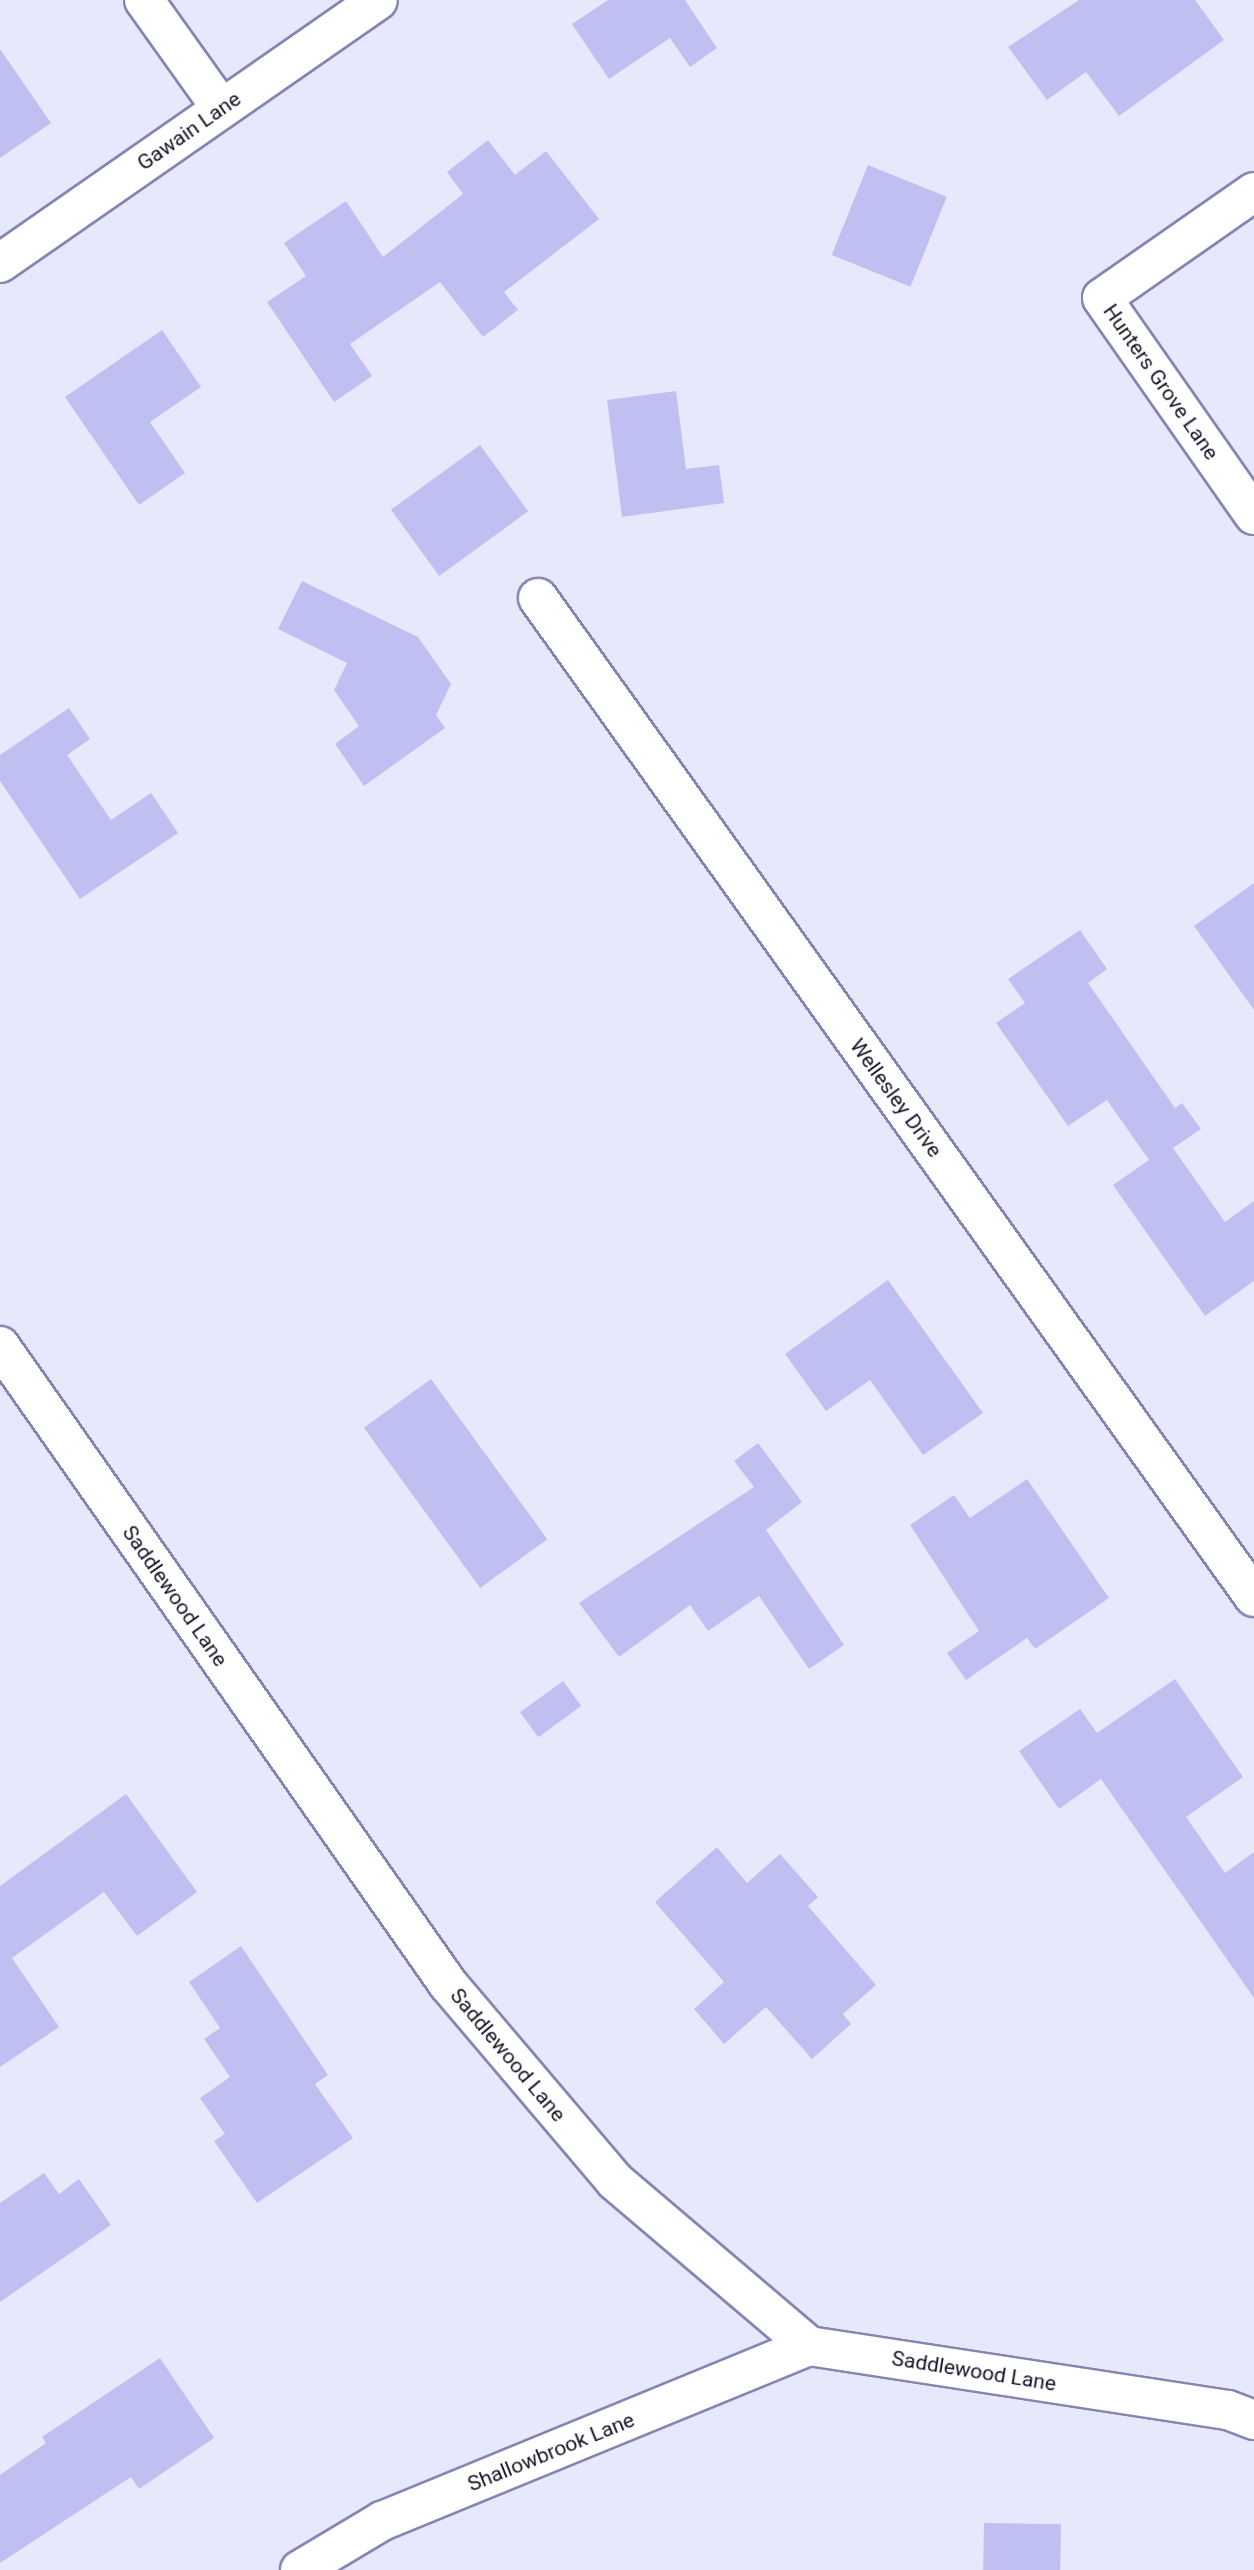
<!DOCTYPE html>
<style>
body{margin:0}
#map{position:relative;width:1254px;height:2570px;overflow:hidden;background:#e7e8fc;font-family:Roboto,sans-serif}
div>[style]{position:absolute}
.building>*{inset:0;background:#bfc0f1;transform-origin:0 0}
.roads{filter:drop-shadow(2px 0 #8485b2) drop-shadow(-2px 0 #8485b2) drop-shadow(0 2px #8485b2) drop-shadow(0 -2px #8485b2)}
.street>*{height:38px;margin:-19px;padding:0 19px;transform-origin:19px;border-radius:19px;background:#fff}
.secondary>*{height:38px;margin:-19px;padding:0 19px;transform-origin:19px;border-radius:19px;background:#fff}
span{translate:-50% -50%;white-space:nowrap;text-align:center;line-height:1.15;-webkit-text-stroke:6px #fff;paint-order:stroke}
.street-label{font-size:21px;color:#151426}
</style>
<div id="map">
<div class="building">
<div style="clip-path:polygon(608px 0,685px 0,717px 48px,690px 67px,670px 38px,609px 79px,572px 24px)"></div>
<div style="clip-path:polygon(1079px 0,1195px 0,1224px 40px,1119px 116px,1086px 72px,1047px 100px,1008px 47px)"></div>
<div style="clip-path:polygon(0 49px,51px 123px,0 158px)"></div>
<div style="clip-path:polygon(488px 140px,515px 175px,546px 151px,599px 219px,504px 292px,518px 310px,483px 337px,440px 282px,350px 344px,372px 376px,334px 402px,267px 302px,306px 276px,284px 243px,346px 201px,383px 257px,463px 194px,447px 172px)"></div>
<div style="left:868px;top:165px;width:85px;height:97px;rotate:22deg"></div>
<div style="clip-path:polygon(162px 330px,201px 387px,150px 422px,185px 473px,139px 505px,65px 397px)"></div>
<div style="clip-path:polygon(676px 391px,686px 469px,719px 465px,724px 503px,622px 517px,607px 400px)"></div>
<div style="left:480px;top:445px;width:82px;height:110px;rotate:54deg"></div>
<div style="clip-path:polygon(302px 581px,418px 637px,451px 684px,436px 715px,445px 728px,364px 786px,335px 744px,359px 726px,334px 690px,347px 663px,278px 629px)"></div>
<div style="clip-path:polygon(69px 708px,90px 739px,67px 755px,111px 820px,151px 793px,178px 833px,80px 899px,0 781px,0 755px)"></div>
<div style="clip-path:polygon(1254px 883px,1254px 1010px,1194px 926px)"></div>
<div style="clip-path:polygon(1080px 930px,1107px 969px,1088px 983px,1175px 1108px,1182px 1103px,1201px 1129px,1173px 1148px,1225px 1222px,1254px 1201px,1254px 1281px,1205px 1316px,1113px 1185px,1149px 1160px,1107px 1100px,1068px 1126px,996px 1023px,1025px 1003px,1008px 979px)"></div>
<div style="clip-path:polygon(888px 1280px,983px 1413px,923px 1455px,870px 1380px,826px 1411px,785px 1354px)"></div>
<div style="left:431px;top:1379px;width:198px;height:83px;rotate:54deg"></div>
<div style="clip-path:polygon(758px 1443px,802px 1502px,766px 1530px,844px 1645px,809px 1669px,759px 1596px,708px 1631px,690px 1605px,619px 1657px,579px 1603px,754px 1487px,734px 1461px)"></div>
<div style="clip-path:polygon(1027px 1479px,1109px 1598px,1035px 1649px,1027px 1638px,966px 1680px,947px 1653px,979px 1631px,910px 1525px,954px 1495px,970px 1518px)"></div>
<div style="clip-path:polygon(1175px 1679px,1243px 1777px,1186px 1817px,1225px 1873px,1254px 1852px,1254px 1998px,1101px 1779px,1059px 1809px,1019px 1751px,1080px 1709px,1097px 1733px)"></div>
<div style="left:563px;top:1681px;width:31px;height:53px;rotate:54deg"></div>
<div style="clip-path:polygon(126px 1794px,197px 1892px,137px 1936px,104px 1892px,12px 1958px,59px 2027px,0 2067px,0 1886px)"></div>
<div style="clip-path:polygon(717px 1847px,747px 1883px,780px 1854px,818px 1897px,808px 1906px,876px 1985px,843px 2014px,851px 2024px,812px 2059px,766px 2007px,724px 2044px,694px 2009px,724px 1982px,655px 1902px)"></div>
<div style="clip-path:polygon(241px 1946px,328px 2075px,315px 2084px,353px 2138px,257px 2203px,214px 2141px,225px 2134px,200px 2098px,230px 2077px,204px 2039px,220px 2028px,189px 1982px)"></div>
<div style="clip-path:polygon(44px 2173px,59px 2194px,79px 2179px,111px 2225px,0 2302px,0 2203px)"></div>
<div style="clip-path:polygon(160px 2358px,214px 2438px,139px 2489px,131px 2477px,0 2563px,0 2475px,46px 2443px,42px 2437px)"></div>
<div style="left:984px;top:2523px;width:77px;height:47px;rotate:1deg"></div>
</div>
<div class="roads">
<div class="street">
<div style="left:144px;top:0;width:133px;rotate:54.5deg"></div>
<div style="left:1254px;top:192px;width:185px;rotate:145.1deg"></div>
<div style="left:1102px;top:298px;width:265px;rotate:55deg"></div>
<div style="left:0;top:263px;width:460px;rotate:-34.8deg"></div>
<div style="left:538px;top:598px;width:1229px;rotate:54.37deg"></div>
<div style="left:300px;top:2570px;width:96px;rotate:-30.9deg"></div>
<div style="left:382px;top:2521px;width:461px;rotate:-22.3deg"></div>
</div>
<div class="secondary">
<div style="left:0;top:1346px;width:780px;rotate:54.92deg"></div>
<div style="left:448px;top:1984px;width:258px;rotate:49.7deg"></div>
<div style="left:615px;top:2181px;width:255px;rotate:40.4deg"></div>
<div style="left:809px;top:2346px;width:424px;rotate:8.7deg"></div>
<div style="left:1228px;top:2410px;width:28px;rotate:21deg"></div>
</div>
</div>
<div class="street-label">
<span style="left:189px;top:131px;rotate:-35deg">Gawain Lane</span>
<span style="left:1161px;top:382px;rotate:55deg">Hunters Grove Lane</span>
<span style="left:896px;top:1098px;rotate:54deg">Wellesley Drive</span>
<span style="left:175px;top:1596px;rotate:55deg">Saddlewood Lane</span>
<span style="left:508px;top:2055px;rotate:50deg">Saddlewood Lane</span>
<span style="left:974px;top:2371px;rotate:9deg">Saddlewood Lane</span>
<span style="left:551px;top:2452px;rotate:-22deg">Shallowbrook Lane</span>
</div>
</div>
